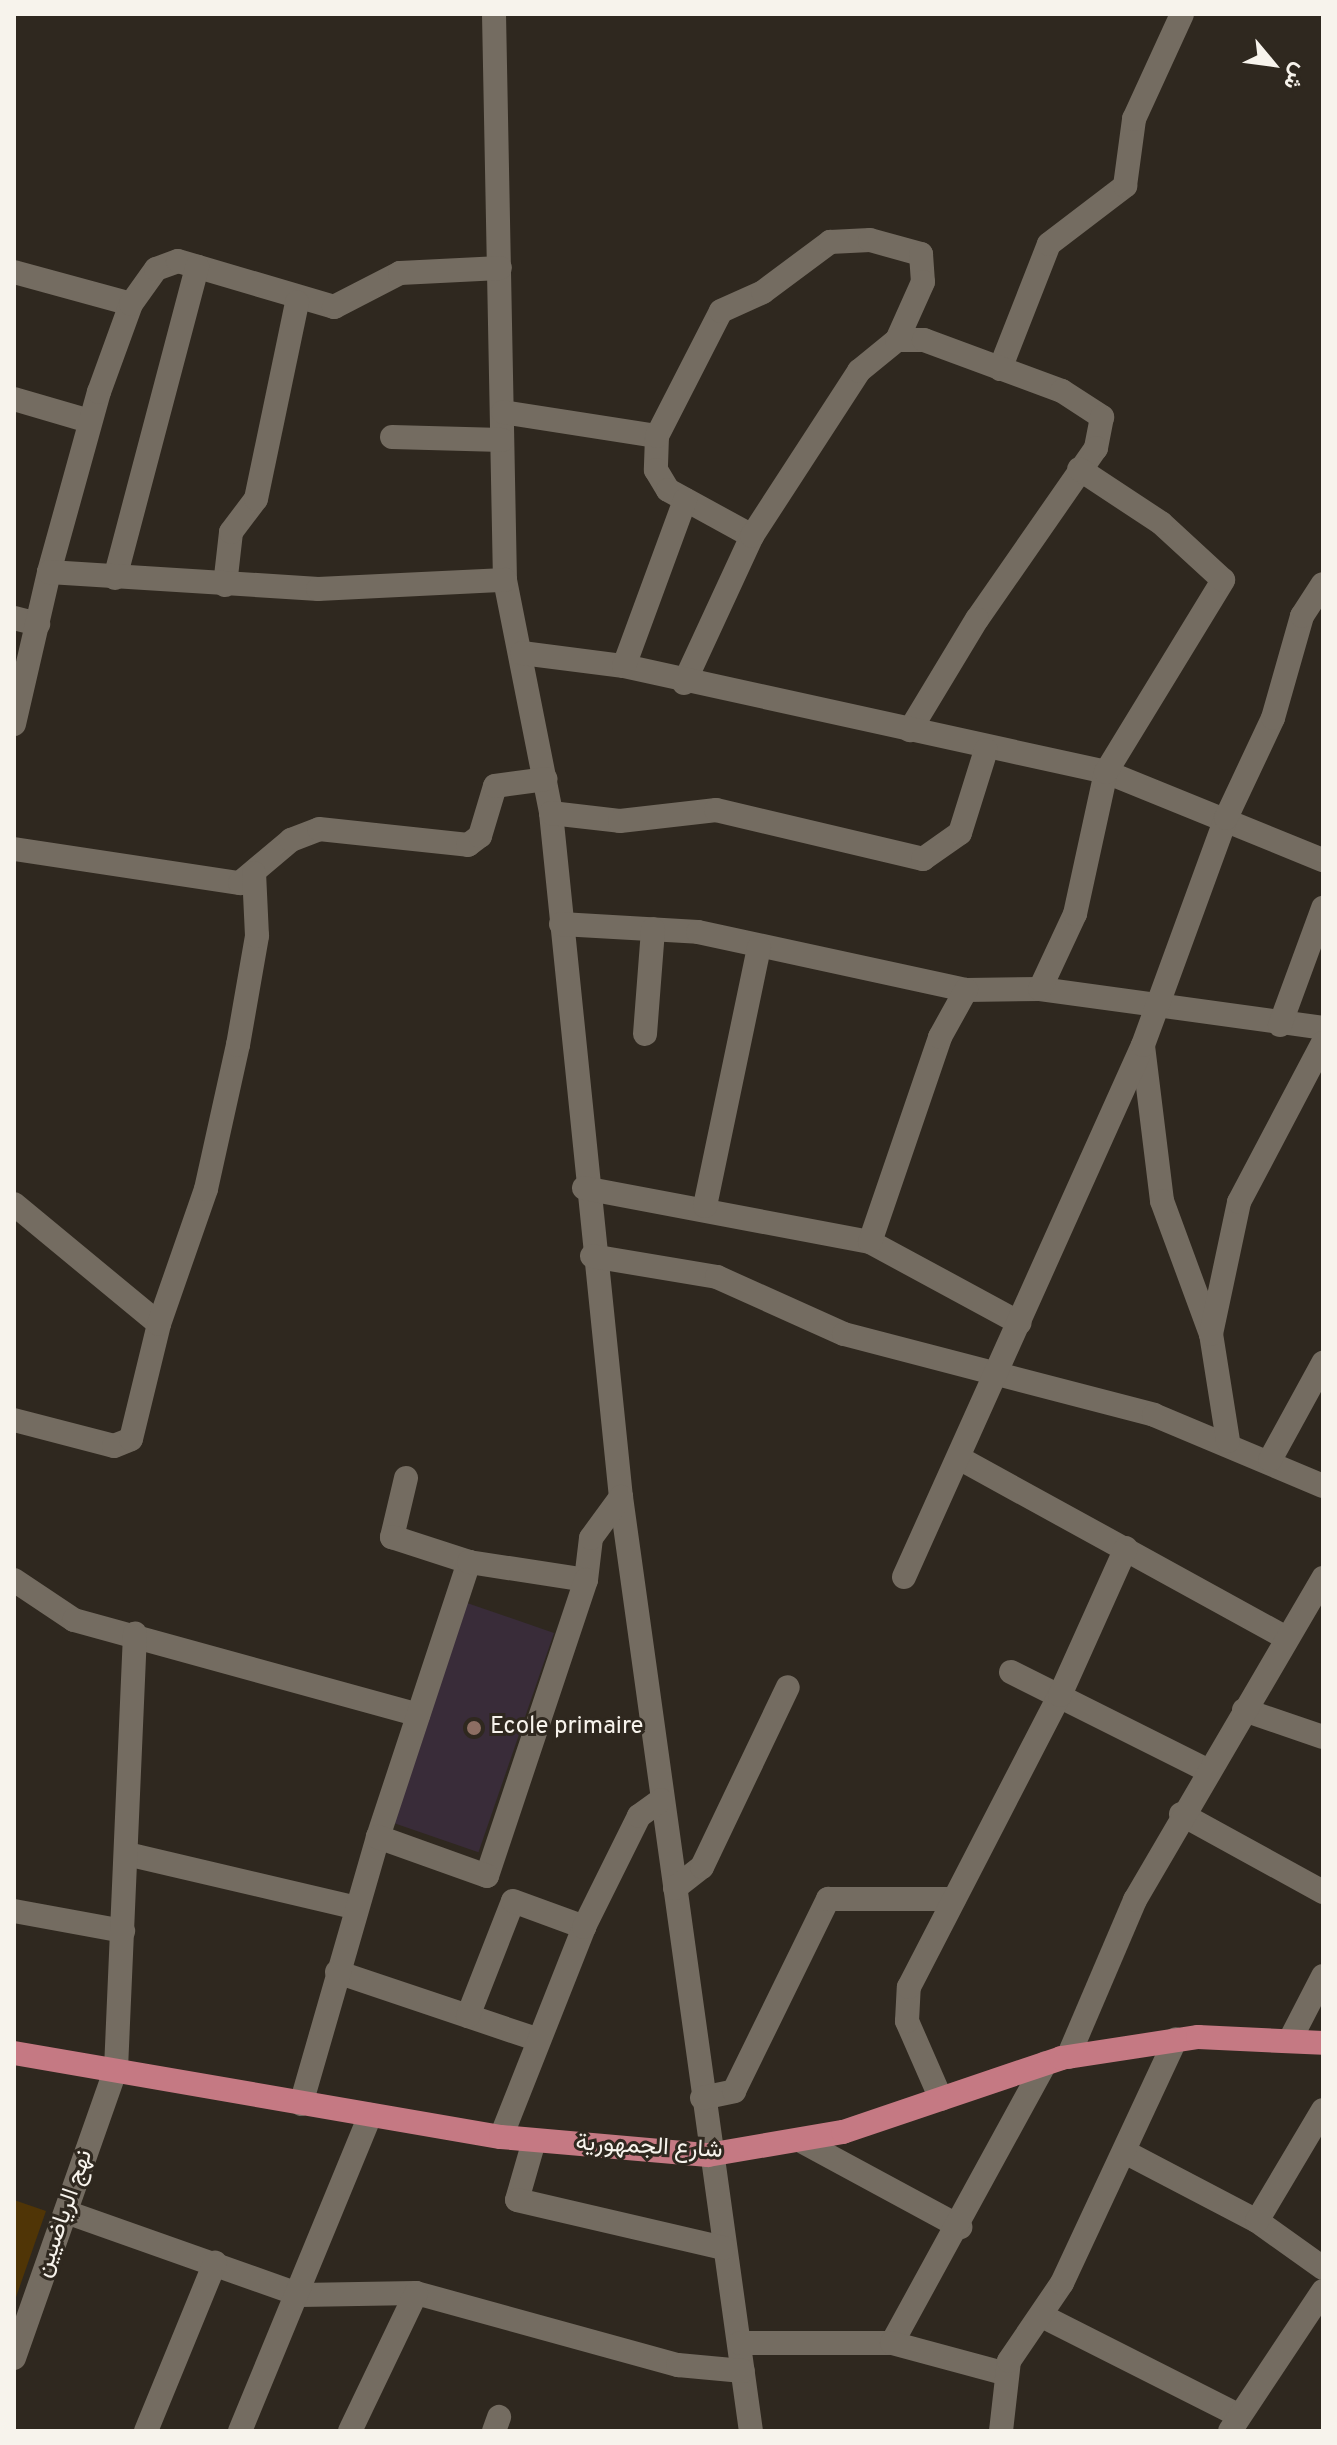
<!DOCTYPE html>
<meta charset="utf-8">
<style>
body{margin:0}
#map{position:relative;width:1337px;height:2445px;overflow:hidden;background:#2f281f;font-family:Overpass,Vazirmatn,sans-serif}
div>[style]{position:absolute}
.education>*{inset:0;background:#392c39;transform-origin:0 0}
.green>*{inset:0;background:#503506}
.minor>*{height:24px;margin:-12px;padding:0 12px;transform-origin:12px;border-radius:12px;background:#746c61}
.major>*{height:24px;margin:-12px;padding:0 12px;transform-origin:12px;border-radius:12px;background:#c57983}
.dots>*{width:22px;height:22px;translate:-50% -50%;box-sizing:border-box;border:4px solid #2f281f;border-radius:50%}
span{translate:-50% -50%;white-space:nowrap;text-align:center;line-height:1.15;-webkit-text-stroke:6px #2f281f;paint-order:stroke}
.poi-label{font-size:24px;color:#f7f3ec}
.left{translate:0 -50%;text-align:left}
.street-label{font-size:24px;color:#f7f3ec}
.frame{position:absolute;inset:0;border:16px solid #f7f3ec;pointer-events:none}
.north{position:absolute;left:1233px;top:24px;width:80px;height:80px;-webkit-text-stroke:6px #2f281f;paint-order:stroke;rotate:119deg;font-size:22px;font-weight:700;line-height:32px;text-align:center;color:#f7f3ec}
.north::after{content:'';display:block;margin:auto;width:28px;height:36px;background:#f7f3ec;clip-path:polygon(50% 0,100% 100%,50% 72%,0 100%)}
</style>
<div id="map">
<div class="education">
<div style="left:467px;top:1603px;width:92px;height:232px;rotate:19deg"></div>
</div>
<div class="green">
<div style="clip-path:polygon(14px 2200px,46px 2211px,14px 2303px)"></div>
</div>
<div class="minor">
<div style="left:494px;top:14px;width:566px;rotate:88.89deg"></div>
<div style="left:505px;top:580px;width:237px;rotate:78.8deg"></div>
<div style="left:551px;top:813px;width:688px;rotate:84.16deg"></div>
<div style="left:621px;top:1497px;width:943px;rotate:82.08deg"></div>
<div style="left:14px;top:272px;width:121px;rotate:15.3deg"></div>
<div style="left:1000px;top:369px;width:134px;rotate:-68.6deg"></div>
<div style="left:1049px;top:244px;width:96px;rotate:-37.3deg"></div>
<div style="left:1125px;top:186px;width:68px;rotate:-82.3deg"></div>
<div style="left:1134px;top:119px;width:115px;rotate:-65.4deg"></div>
<div style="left:14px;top:399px;width:78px;rotate:16.3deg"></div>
<div style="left:503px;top:412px;width:156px;rotate:8.9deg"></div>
<div style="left:657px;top:436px;width:34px;rotate:92deg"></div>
<div style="left:656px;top:470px;width:23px;rotate:59deg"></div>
<div style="left:668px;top:490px;width:96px;rotate:28.7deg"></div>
<div style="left:752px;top:536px;width:162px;rotate:114.8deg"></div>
<div style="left:657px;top:436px;width:140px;rotate:-62.9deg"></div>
<div style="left:721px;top:311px;width:46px;rotate:-24.3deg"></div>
<div style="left:763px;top:292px;width:84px;rotate:-36.7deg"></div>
<div style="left:830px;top:242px;width:40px;rotate:-2.9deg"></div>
<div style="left:870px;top:240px;width:53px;rotate:15.4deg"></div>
<div style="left:921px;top:254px;width:28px;rotate:86deg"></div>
<div style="left:923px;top:282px;width:64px;rotate:114.1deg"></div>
<div style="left:392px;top:437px;width:110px;rotate:1.6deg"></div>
<div style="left:752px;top:536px;width:197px;rotate:-57deg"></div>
<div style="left:859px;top:371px;width:49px;rotate:-39.2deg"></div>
<div style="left:897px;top:340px;width:27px"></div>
<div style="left:924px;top:340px;width:147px;rotate:20.3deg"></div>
<div style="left:1062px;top:391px;width:48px;rotate:33deg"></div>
<div style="left:1102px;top:417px;width:32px;rotate:101deg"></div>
<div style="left:1096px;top:448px;width:208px;rotate:124.8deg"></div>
<div style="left:977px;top:619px;width:130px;rotate:121.1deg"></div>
<div style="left:49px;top:572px;width:187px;rotate:-74.5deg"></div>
<div style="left:99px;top:392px;width:94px;rotate:-70deg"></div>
<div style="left:131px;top:304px;width:43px;rotate:-54.5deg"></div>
<div style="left:156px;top:269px;width:23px;rotate:-20deg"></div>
<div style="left:178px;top:261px;width:163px;rotate:16.4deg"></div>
<div style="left:334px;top:307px;width:74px;rotate:-27.3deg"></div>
<div style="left:400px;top:273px;width:100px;rotate:-2.9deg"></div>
<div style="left:115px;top:578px;width:322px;rotate:-75.2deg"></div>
<div style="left:225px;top:585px;width:53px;rotate:-83.5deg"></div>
<div style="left:231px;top:532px;width:41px;rotate:-52.9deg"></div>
<div style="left:256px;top:499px;width:201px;rotate:-78.2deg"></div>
<div style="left:14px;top:618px;width:25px;rotate:14deg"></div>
<div style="left:522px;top:653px;width:103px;rotate:7.3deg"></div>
<div style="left:624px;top:666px;width:494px;rotate:12.4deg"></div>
<div style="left:1106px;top:772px;width:234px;rotate:22.1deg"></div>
<div style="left:624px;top:666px;width:177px;rotate:-69.8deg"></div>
<div style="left:14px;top:724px;width:156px;rotate:-77deg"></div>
<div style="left:49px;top:572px;width:270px;rotate:3.6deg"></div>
<div style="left:318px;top:589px;width:187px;rotate:-2.8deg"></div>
<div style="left:551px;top:813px;width:69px;rotate:6.6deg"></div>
<div style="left:620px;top:821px;width:97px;rotate:-6.5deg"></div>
<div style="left:716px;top:810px;width:213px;rotate:13.3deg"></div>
<div style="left:923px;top:859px;width:45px;rotate:-35.1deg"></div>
<div style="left:960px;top:833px;width:87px;rotate:-72.6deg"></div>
<div style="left:14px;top:849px;width:229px;rotate:8.6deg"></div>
<div style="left:240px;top:883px;width:67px;rotate:-40.1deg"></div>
<div style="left:291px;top:840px;width:30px;rotate:-21deg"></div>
<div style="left:319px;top:829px;width:150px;rotate:6.1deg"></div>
<div style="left:468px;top:845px;width:15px;rotate:-37deg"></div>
<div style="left:480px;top:836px;width:52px;rotate:-73.3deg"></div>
<div style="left:495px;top:786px;width:51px;rotate:-7.8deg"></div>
<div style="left:561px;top:924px;width:137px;rotate:3.3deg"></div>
<div style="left:698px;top:932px;width:274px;rotate:12.2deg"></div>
<div style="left:966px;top:990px;width:74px;rotate:-0.8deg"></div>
<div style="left:1040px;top:989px;width:286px;rotate:7.8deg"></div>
<div style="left:1040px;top:989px;width:83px;rotate:-65deg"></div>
<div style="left:1075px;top:914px;width:145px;rotate:-77.7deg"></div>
<div style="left:1106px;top:772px;width:225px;rotate:-58.6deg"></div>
<div style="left:1223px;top:580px;width:84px;rotate:-137.4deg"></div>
<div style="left:1161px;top:523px;width:98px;rotate:-146.6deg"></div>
<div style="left:1280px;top:1025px;width:125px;rotate:-69.8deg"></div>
<div style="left:645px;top:1034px;width:105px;rotate:-85.6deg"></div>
<div style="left:1143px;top:1046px;width:156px;rotate:83deg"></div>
<div style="left:1162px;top:1201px;width:142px;rotate:69.8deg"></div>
<div style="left:584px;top:1188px;width:291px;rotate:10.7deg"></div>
<div style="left:870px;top:1242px;width:170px;rotate:28.4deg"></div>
<div style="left:14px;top:1204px;width:188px;rotate:39.6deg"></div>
<div style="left:705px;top:1206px;width:264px;rotate:-78.2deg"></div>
<div style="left:870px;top:1242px;width:217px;rotate:-71.1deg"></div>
<div style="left:940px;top:1037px;width:54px;rotate:-61deg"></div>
<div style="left:592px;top:1256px;width:127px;rotate:9.5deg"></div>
<div style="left:717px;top:1277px;width:139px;rotate:24.2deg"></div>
<div style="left:844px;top:1334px;width:320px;rotate:14.6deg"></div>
<div style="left:1154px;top:1415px;width:183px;rotate:22.8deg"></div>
<div style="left:14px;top:1420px;width:103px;rotate:14.6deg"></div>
<div style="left:114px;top:1446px;width:18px;rotate:-22deg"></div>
<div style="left:131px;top:1439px;width:118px;rotate:-76.3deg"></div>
<div style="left:159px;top:1324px;width:143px;rotate:-70.8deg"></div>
<div style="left:206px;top:1189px;width:148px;rotate:-77.5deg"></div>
<div style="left:238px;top:1045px;width:111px;rotate:-80.1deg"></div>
<div style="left:257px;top:936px;width:63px;rotate:-92.7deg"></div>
<div style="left:1228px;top:1441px;width:108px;rotate:-99deg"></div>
<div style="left:1211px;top:1334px;width:135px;rotate:-78deg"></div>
<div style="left:1239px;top:1202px;width:180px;rotate:-62.2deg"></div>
<div style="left:959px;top:1458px;width:373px;rotate:28.8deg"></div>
<div style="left:1270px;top:1460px;width:111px;rotate:-61.3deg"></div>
<div style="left:406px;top:1478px;width:61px;rotate:103.3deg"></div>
<div style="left:392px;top:1537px;width:81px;rotate:18deg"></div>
<div style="left:904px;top:1577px;width:583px;rotate:-65.81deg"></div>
<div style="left:1143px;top:1045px;width:242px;rotate:-69.9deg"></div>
<div style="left:1226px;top:818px;width:110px;rotate:-64.8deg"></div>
<div style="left:1273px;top:718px;width:106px;rotate:-74.1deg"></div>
<div style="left:1302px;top:616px;width:38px;rotate:-57deg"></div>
<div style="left:14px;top:1580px;width:72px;rotate:33.7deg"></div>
<div style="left:74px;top:1620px;width:357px;rotate:15.4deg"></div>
<div style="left:586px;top:1580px;width:42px;rotate:-83.2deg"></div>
<div style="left:591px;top:1538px;width:51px;rotate:-53.8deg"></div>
<div style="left:1011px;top:1672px;width:219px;rotate:26.6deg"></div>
<div style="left:1244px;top:1710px;width:83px;rotate:18.9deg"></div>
<div style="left:1181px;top:1814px;width:162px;rotate:28.8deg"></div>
<div style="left:127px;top:1854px;width:236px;rotate:13.2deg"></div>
<div style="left:675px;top:1888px;width:34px;rotate:-38deg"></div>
<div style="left:702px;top:1867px;width:199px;rotate:-64.5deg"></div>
<div style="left:14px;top:1911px;width:111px;rotate:10.4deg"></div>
<div style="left:337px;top:1972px;width:213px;rotate:18.6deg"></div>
<div style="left:468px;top:2016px;width:123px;rotate:-68.6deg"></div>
<div style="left:513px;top:1901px;width:76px;rotate:20.1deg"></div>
<div style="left:1290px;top:2040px;width:72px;rotate:-62.7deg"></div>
<div style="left:1068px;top:2057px;width:171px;rotate:-66.9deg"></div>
<div style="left:1135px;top:1900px;width:373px;rotate:-59.7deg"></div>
<div style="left:702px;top:2098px;width:33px;rotate:-12deg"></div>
<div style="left:734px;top:2091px;width:214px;rotate:-63.9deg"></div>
<div style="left:828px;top:1899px;width:126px"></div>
<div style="left:941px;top:2099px;width:85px;rotate:-113.6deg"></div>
<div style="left:907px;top:2021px;width:34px;rotate:-87deg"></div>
<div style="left:909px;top:1987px;width:329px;rotate:-62.7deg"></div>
<div style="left:1060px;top:1695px;width:161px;rotate:-65.8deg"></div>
<div style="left:301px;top:2104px;width:278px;rotate:-73.9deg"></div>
<div style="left:378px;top:1837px;width:290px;rotate:-71.7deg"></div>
<div style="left:469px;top:1562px;width:118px;rotate:8.7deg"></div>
<div style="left:586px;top:1580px;width:312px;rotate:108.5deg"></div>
<div style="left:487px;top:1876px;width:116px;rotate:-160.3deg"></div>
<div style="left:501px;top:2137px;width:226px;rotate:-68.4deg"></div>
<div style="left:584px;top:1927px;width:124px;rotate:-63.6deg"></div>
<div style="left:639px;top:1816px;width:27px;rotate:-36deg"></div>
<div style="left:534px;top:2141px;width:61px;rotate:106.1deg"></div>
<div style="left:517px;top:2200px;width:212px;rotate:13.1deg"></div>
<div style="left:803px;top:2142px;width:179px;rotate:28.4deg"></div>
<div style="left:1125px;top:2152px;width:149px;rotate:27.6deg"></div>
<div style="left:1257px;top:2221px;width:81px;rotate:35.5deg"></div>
<div style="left:66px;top:2212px;width:248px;rotate:19.5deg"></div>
<div style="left:300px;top:2295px;width:116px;rotate:-1deg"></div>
<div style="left:416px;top:2293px;width:272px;rotate:15.4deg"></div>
<div style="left:678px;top:2365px;width:65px;rotate:5.3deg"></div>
<div style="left:1257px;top:2221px;width:129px;rotate:-59.3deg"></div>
<div style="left:1044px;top:2317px;width:217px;rotate:26.8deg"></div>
<div style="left:740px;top:2343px;width:152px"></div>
<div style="left:892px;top:2343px;width:319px;rotate:-61.3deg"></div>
<div style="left:892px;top:2343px;width:119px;rotate:15.1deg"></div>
<div style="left:14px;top:2358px;width:306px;rotate:-70.6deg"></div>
<div style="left:116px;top:2069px;width:436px;rotate:-87.5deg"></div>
<div style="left:146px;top:2431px;width:182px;rotate:-67.7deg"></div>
<div style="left:240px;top:2431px;width:342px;rotate:-67.6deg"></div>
<div style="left:350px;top:2431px;width:153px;rotate:-64.4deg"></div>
<div style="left:494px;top:2431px;width:15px;rotate:-70deg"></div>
<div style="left:1001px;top:2431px;width:70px;rotate:-83.5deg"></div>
<div style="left:1009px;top:2361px;width:94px;rotate:-55.8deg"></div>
<div style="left:1062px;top:2283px;width:269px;rotate:-65deg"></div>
<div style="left:1230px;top:2431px;width:168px;rotate:-56.4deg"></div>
</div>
<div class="major">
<div style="left:14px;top:2053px;width:494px;rotate:9.8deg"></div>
<div style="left:501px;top:2137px;width:208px;rotate:5deg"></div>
<div style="left:708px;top:2155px;width:137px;rotate:-9.7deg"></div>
<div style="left:843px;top:2132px;width:230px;rotate:-18.7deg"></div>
<div style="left:1061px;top:2058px;width:139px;rotate:-8.7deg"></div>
<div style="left:1198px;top:2037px;width:125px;rotate:2.7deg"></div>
</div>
<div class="dots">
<div style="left:474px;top:1728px;background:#8d6e63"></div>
</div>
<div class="poi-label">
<span class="left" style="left:490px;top:1728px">Ecole primaire</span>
</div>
<div class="street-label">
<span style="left:649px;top:2148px;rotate:3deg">شارع الجمهورية</span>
<span style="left:65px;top:2214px;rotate:-71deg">نهج الرياضيين</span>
</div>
<div class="frame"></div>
<div class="north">ش</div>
</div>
